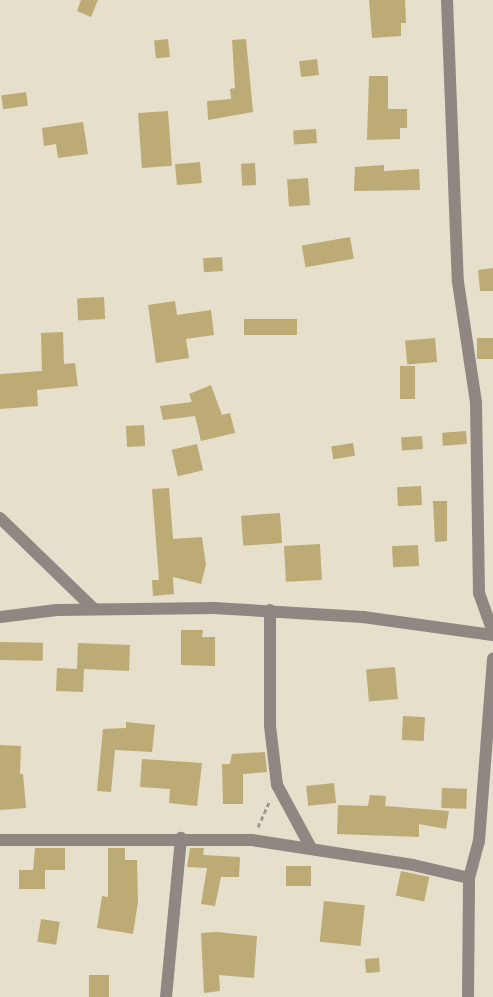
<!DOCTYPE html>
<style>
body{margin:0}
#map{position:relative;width:493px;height:997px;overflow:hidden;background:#e5dfcb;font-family:Raleway,sans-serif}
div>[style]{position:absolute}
.building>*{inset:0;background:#bdab75;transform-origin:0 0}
.path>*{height:3px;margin-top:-1.5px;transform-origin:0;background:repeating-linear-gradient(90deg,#9f9b8c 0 4.5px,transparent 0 7.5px)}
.street>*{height:12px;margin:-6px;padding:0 6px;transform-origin:6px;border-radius:6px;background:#908783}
span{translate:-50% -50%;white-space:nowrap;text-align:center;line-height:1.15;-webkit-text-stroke:4.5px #f3ecd8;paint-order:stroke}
</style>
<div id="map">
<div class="building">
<div style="clip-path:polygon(81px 0,98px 0,91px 17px,77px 11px)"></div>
<div style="clip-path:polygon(369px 0,405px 0,406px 23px,401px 23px,401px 36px,372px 38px)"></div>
<div style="left:168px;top:39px;width:18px;height:14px;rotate:84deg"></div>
<div style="clip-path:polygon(246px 39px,253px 112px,208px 120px,207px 101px,231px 99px,230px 89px,235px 88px,232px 40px)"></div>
<div style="left:317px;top:59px;width:16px;height:18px;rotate:83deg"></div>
<div style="clip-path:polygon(369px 76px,388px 76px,388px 109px,407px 109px,407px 128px,400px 128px,400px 139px,367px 140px)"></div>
<div style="left:26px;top:92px;width:14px;height:25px;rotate:82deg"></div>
<div style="left:168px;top:111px;width:55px;height:30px;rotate:86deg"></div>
<div style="clip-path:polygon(83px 122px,88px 154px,58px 158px,56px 144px,44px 146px,42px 128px)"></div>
<div style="left:316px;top:129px;width:14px;height:23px;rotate:86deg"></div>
<div style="left:200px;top:162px;width:21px;height:25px;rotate:85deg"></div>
<div style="left:255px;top:163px;width:22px;height:14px;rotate:87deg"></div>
<div style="clip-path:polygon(384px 165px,384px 171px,419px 169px,420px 190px,354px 191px,355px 167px)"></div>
<div style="left:308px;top:178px;width:27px;height:21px;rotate:86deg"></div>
<div style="left:350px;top:237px;width:22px;height:49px;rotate:80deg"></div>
<div style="left:222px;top:257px;width:14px;height:19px;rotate:86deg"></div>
<div style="clip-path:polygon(493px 268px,493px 291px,480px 291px,478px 270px)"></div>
<div style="left:104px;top:297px;width:22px;height:27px;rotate:87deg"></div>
<div style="clip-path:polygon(175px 301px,177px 315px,211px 310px,214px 335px,186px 339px,189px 358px,156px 363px,148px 305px)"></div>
<div style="left:244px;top:319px;width:53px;height:16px"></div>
<div style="clip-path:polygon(63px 332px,64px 364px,75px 363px,78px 386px,37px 390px,38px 406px,0 409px,0 374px,42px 371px,41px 333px)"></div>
<div style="left:435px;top:338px;width:24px;height:30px;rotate:85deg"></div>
<div style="left:493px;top:338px;width:21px;height:16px;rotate:90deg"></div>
<div style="left:400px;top:366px;width:15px;height:33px"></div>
<div style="clip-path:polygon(211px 385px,222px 415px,230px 413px,235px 433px,201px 441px,195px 416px,163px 420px,160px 406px,192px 402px,189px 394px)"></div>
<div style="left:144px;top:425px;width:21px;height:18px;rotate:87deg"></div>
<div style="left:466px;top:431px;width:13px;height:24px;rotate:86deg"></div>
<div style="left:422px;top:436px;width:13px;height:21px;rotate:86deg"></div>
<div style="left:353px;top:443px;width:13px;height:22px;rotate:81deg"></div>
<div style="left:197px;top:444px;width:27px;height:26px;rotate:77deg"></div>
<div style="left:421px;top:486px;width:19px;height:24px;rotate:87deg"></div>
<div style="clip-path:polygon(169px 488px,173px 539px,202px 537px,206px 565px,201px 584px,173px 577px,174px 594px,153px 596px,152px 580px,159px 580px,152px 489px)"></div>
<div style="clip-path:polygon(433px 501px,447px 501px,447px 541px,435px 542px)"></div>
<div style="left:280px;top:513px;width:30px;height:39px;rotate:86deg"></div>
<div style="left:320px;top:544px;width:36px;height:36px;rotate:87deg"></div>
<div style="left:418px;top:545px;width:21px;height:26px;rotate:87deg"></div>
<div style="clip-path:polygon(181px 630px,203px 630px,202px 637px,215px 637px,215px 666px,181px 665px)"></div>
<div style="left:0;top:642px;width:43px;height:18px;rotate:1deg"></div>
<div style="clip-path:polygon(78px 643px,130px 645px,129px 671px,84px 669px,83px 692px,56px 691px,57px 668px,77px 669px)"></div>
<div style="left:395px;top:667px;width:32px;height:29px;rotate:85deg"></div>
<div style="left:403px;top:716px;width:22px;height:24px;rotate:3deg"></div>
<div style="clip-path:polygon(126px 722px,155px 725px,152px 752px,115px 750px,111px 792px,97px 791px,103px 729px,126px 728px)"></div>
<div style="clip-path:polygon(0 745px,21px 746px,20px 774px,23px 774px,26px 808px,0 810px)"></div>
<div style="clip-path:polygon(265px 752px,267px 772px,243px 774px,243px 804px,223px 804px,222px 764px,230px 764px,232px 754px)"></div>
<div style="clip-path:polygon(142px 759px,202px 763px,197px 806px,169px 803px,170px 789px,140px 787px)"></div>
<div style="left:334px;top:783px;width:20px;height:28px;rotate:84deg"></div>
<div style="left:442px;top:788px;width:25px;height:20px;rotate:2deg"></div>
<div style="clip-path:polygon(370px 795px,386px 796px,385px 806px,449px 811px,446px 829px,419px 824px,419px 837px,337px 834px,338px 805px,368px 806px)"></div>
<div style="clip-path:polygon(35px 848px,65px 848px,65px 870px,45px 870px,45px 889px,19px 889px,19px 870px,33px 870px)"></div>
<div style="clip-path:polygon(108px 848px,125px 848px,125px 860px,137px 860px,138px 902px,133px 934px,97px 928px,102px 896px,108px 897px)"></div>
<div style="clip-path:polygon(190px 848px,204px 848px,203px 855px,240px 857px,239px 877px,221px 877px,215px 906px,201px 904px,207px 868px,187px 867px)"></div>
<div style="left:286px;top:866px;width:25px;height:20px"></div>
<div style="left:401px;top:871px;width:29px;height:25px;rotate:12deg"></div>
<div style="left:324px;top:901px;width:41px;height:41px;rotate:6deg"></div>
<div style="left:41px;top:919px;width:19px;height:23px;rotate:9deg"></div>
<div style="clip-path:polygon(217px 932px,257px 936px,254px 978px,219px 975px,220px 991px,204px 993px,201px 933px)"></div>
<div style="left:379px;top:958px;width:14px;height:14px;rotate:86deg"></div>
<div style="left:89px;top:975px;width:20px;height:22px"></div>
</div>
<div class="path">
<div style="left:258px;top:827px;width:30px;rotate:-66deg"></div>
</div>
<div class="street">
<div style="left:447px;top:0;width:282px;rotate:87.8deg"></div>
<div style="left:458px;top:282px;width:121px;rotate:81.5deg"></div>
<div style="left:476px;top:402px;width:191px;rotate:89.1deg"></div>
<div style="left:479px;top:593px;width:41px;rotate:70.3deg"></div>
<div style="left:0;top:518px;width:131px;rotate:44.1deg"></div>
<div style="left:270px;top:610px;width:116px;rotate:90deg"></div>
<div style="left:270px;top:726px;width:59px;rotate:83.2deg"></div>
<div style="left:277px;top:785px;width:72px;rotate:61.6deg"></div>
<div style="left:0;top:617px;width:57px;rotate:-7deg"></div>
<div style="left:57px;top:610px;width:157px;rotate:-0.7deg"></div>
<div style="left:214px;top:608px;width:149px;rotate:3.5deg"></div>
<div style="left:363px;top:617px;width:131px;rotate:7.9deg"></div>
<div style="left:0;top:840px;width:252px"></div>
<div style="left:252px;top:840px;width:163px;rotate:8.8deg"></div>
<div style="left:413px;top:865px;width:57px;rotate:13.1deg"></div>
<div style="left:166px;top:997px;width:160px;rotate:-84.6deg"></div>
<div style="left:468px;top:997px;width:119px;rotate:-89.5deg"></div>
<div style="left:469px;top:878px;width:38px;rotate:-75deg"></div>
<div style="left:479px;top:841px;width:183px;rotate:-85.6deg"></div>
</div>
</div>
